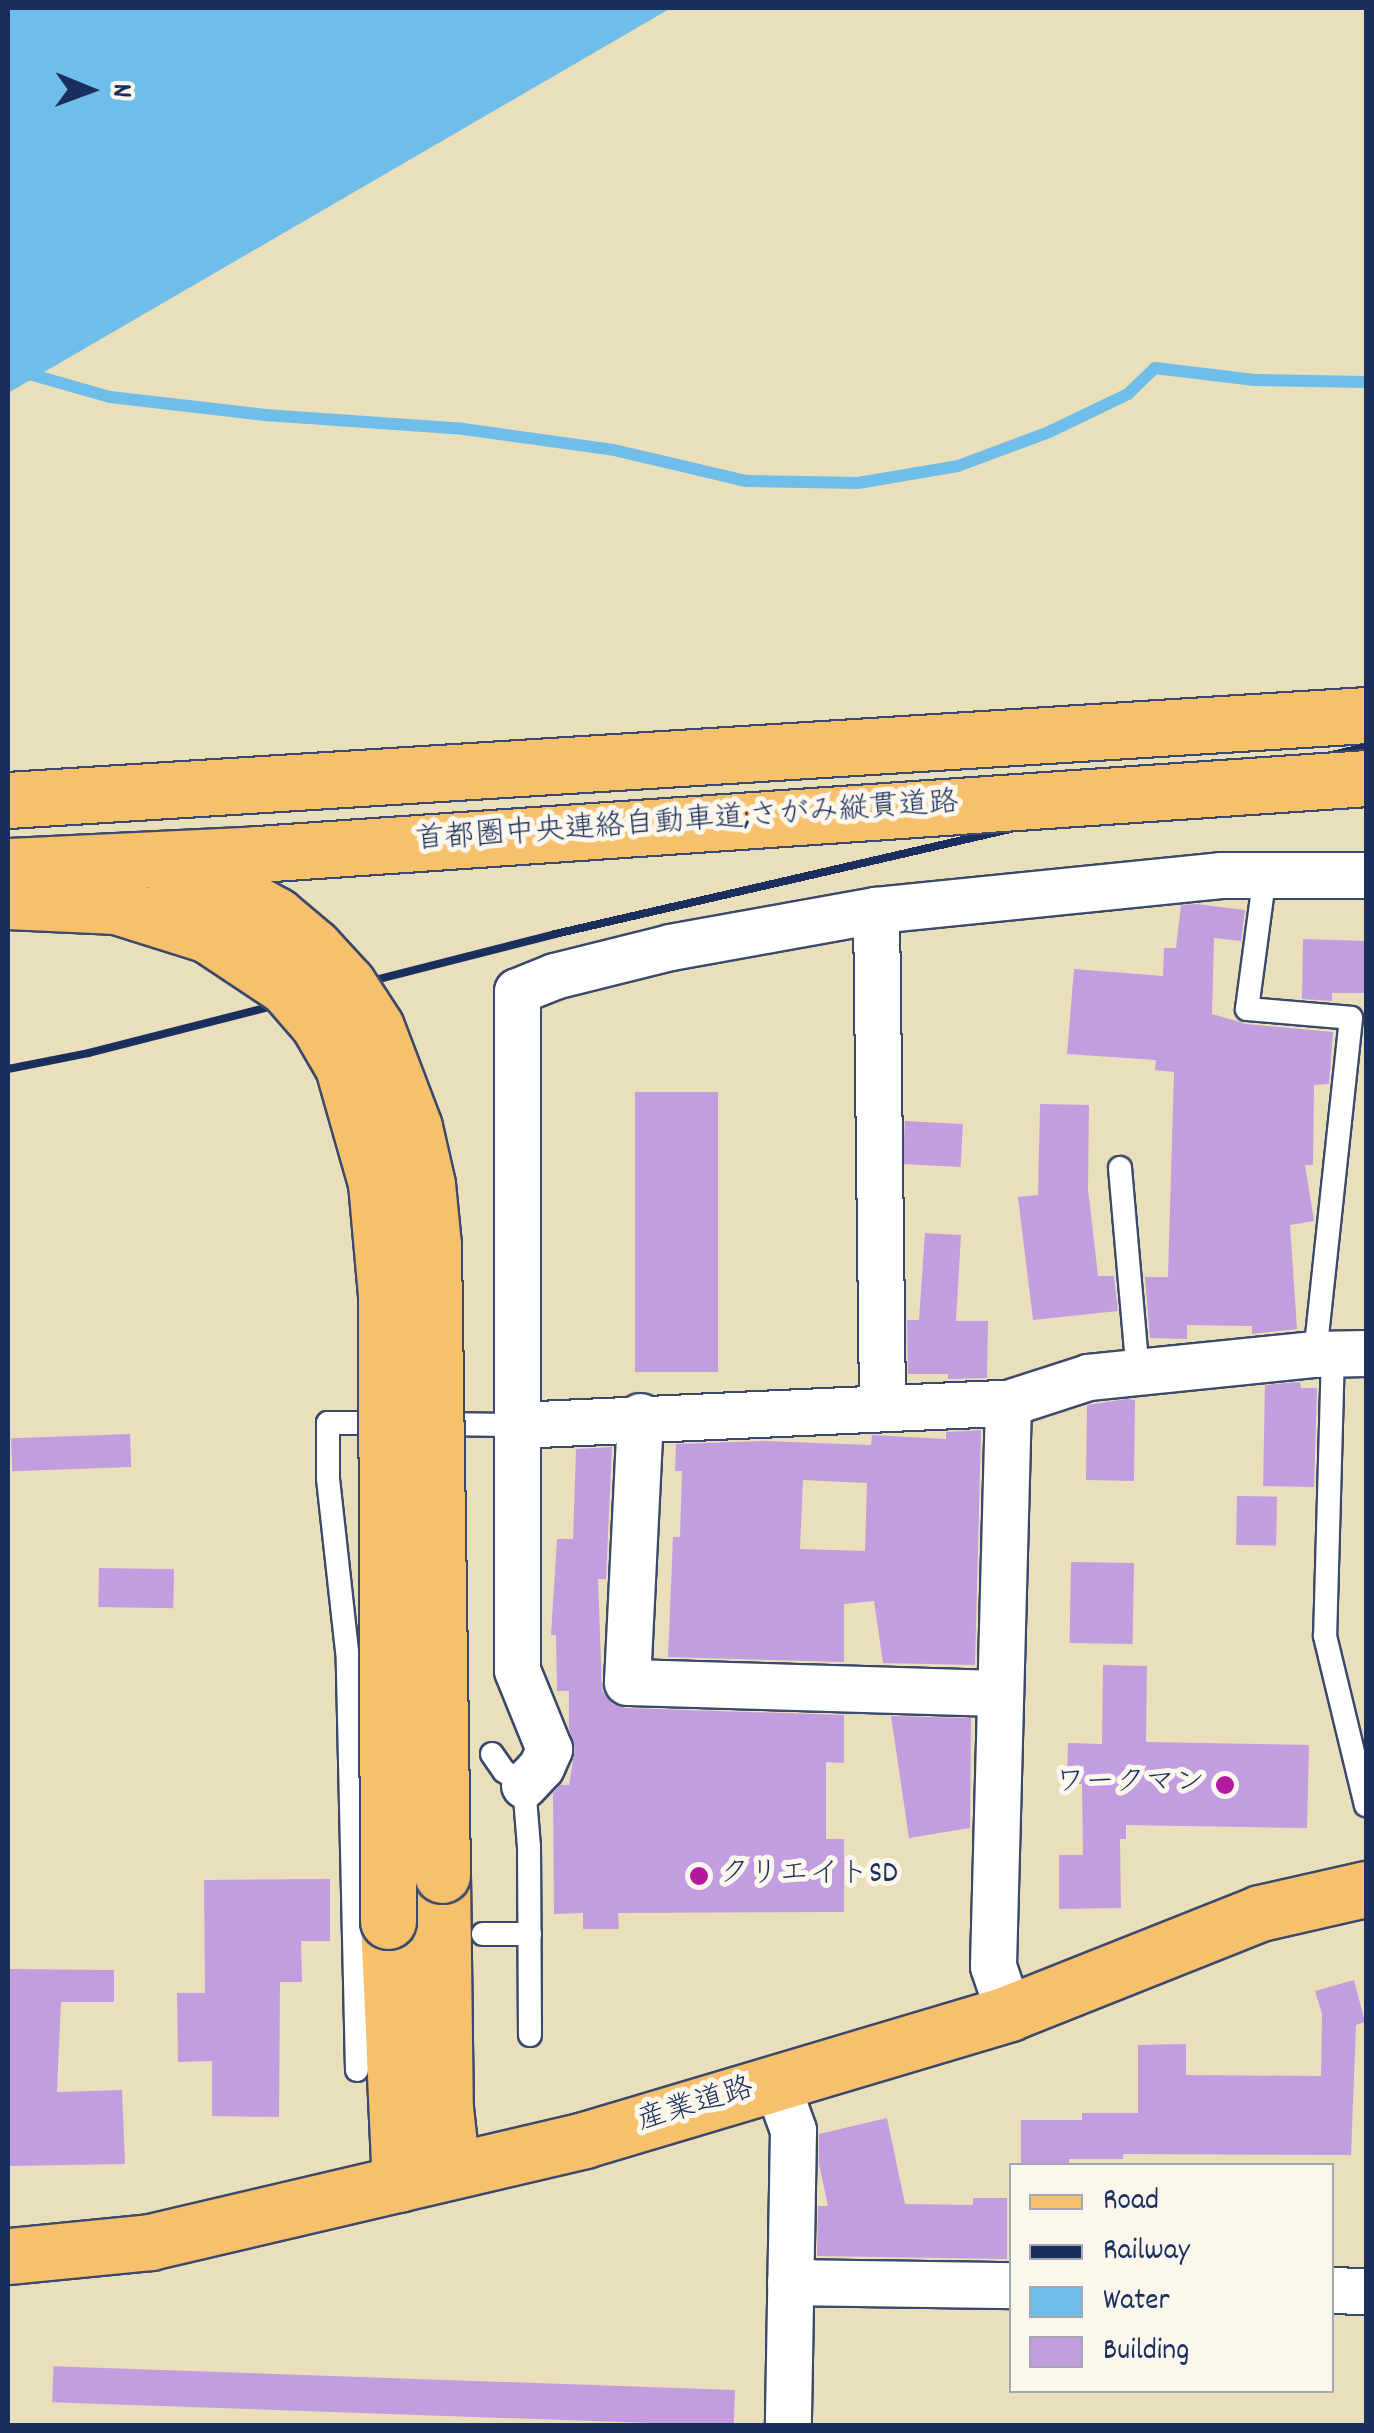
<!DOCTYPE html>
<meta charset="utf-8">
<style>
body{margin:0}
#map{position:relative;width:1374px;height:2433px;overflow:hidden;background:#eadfbb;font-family:Dekko,"Klee One",sans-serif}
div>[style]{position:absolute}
.water>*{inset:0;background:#6ebee9}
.stream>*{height:12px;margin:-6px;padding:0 6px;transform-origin:6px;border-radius:6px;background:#6ebee9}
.building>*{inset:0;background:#c29ee1;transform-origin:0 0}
.roads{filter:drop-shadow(2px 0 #3a496c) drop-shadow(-2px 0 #3a496c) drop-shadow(0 2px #3a496c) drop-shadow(0 -2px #3a496c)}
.lane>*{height:22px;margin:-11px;padding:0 11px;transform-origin:11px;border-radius:11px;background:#fff}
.street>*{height:45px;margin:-22.5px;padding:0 22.5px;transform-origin:22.5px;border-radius:22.5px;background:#fff}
.primary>*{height:55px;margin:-27.5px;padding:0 27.5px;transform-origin:27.5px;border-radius:27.5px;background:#f7c06c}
.highway>*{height:55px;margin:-27.5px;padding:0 27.5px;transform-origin:27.5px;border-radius:27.5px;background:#f7c06c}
.rail>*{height:8px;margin:-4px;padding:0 4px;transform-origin:4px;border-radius:4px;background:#1b2f5e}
.bridges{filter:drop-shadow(2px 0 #3a496c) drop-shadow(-2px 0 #3a496c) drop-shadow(0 2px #3a496c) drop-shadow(0 -2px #3a496c)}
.highway-bridge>*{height:55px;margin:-27.5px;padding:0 27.5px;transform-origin:27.5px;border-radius:27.5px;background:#f7c06c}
.dots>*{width:28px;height:28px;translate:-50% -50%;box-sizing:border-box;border:5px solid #fbf7ec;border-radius:50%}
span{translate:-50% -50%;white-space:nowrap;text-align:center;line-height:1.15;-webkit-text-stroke:10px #fbf7ec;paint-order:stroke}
.street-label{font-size:30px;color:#1b2f5e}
.poi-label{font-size:30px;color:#1b2f5e}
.right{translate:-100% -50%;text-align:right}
.left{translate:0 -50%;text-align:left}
.frame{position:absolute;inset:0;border:10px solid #1b2f5e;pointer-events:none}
.legend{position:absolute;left:1009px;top:2163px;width:325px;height:230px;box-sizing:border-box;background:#fbf7ec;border:2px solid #a1a7b3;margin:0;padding:12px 18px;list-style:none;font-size:30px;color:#1b2f5e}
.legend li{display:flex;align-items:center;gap:20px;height:50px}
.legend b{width:50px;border:2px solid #a1a7b3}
.north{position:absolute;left:40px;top:40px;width:100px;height:100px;-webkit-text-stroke:8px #fbf7ec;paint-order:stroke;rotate:91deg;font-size:28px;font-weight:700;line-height:40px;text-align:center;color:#1b2f5e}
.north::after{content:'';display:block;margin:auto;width:35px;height:45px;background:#1b2f5e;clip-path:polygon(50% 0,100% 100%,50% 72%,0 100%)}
</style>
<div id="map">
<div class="water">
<div style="clip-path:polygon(8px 8px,671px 8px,8px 393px)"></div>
</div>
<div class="stream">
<div style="left:8px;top:368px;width:106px;rotate:15.9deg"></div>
<div style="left:110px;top:397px;width:156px;rotate:6.6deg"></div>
<div style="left:265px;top:415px;width:198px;rotate:4deg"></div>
<div style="left:463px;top:429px;width:152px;rotate:7.9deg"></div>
<div style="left:614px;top:450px;width:136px;rotate:13.2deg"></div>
<div style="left:746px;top:481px;width:112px;rotate:1deg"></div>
<div style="left:858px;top:483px;width:101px;rotate:-9.6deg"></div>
<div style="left:958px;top:466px;width:97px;rotate:-20.5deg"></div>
<div style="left:1049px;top:432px;width:88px;rotate:-25.7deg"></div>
<div style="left:1128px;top:394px;width:37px;rotate:-44deg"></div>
<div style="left:1155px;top:368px;width:100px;rotate:6.9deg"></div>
<div style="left:1254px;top:380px;width:112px;rotate:1deg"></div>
</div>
<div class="building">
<div style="clip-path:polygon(1196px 904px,1245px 910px,1241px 941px,1214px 938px,1212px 1014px,1246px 1024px,1333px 1032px,1329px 1084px,1314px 1085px,1313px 1165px,1305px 1165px,1314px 1221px,1290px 1225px,1297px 1329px,1252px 1334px,1252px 1326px,1187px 1325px,1187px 1339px,1150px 1338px,1145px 1277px,1168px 1277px,1174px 1072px,1155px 1070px,1156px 1060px,1067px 1054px,1074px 969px,1163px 976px,1164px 948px,1176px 948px,1181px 905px)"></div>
<div style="clip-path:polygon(1303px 939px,1366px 941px,1366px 993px,1332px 993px,1332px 1001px,1302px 999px)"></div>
<div style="left:635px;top:1092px;width:83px;height:280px"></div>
<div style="clip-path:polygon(1040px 1104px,1089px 1105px,1088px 1189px,1098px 1276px,1114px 1276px,1118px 1311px,1033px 1320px,1018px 1197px,1038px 1195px)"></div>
<div style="left:905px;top:1121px;width:58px;height:43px;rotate:3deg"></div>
<div style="clip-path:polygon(925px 1233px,961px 1235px,956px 1321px,988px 1321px,987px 1378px,948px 1379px,948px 1374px,908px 1374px,907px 1320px,919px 1320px)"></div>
<div style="clip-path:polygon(1300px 1382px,1301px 1388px,1317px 1388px,1314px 1487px,1263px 1486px,1265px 1385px)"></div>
<div style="clip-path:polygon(1127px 1399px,1135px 1400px,1134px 1481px,1086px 1480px,1087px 1405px)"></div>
<div style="clip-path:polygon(evenodd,981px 1430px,975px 1665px,883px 1663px,874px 1601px,844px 1604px,844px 1662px,668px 1657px,673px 1537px,680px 1537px,682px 1471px,675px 1471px,676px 1444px,764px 1441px,871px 1445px,872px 1435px,946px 1439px,946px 1432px,981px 1430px,803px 1480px,867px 1483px,865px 1551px,800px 1549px,803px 1480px)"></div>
<div style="left:130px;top:1434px;width:33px;height:119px;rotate:88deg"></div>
<div style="clip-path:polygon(612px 1447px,606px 1579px,598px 1579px,602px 1691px,612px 1704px,626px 1708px,844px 1715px,844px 1763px,826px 1762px,826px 1839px,844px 1839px,844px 1912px,618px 1913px,619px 1929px,583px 1929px,583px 1913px,554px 1914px,553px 1793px,560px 1785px,569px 1785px,575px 1749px,569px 1728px,569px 1691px,557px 1691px,556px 1635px,551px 1635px,557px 1539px,573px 1539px,576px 1449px)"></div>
<div style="left:1237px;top:1496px;width:40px;height:49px;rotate:1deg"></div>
<div style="left:1071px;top:1562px;width:63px;height:81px;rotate:1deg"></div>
<div style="left:99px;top:1568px;width:75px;height:39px;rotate:1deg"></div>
<div style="clip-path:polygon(1103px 1665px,1147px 1666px,1146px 1742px,1309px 1745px,1307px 1828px,1126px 1825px,1126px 1839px,1120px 1839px,1121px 1908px,1059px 1909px,1059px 1855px,1083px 1855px,1082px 1784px,1067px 1783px,1068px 1743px,1102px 1744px)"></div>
<div style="clip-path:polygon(891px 1716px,971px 1718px,970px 1828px,909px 1838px)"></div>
<div style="clip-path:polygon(330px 1879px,330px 1941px,301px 1941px,302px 1982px,280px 1982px,279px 2117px,212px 2116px,212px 2061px,178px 2062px,177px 1993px,205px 1993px,204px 1880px)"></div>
<div style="clip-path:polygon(8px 1969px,114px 1970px,114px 2002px,61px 2002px,57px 2092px,122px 2090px,125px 2164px,8px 2166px)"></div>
<div style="clip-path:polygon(1354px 1980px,1365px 2022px,1356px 2025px,1351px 2155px,1123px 2154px,1123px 2159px,1069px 2159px,1069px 2166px,1021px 2166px,1021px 2120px,1082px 2120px,1082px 2113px,1138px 2113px,1138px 2045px,1186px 2044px,1186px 2075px,1321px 2076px,1322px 2014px,1315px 1991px)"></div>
<div style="clip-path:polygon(887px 2118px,905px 2204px,973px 2205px,973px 2198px,1007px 2198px,1007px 2259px,817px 2256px,818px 2206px,828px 2206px,819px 2164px,819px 2134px)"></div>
<div style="left:735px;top:2390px;width:36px;height:682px;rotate:92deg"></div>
</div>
<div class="roads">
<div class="lane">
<div style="left:1265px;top:874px;width:136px;rotate:97.6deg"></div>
<div style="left:1247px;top:1009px;width:104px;rotate:4.9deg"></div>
<div style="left:1351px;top:1018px;width:338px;rotate:96.1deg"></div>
<div style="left:1120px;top:1168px;width:205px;rotate:85deg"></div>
<div style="left:1333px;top:1353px;width:283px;rotate:91.6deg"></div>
<div style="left:1325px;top:1636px;width:174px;rotate:76.4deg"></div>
<div style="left:434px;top:1424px;width:82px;rotate:0.7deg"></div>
<div style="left:492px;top:1754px;width:21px;rotate:55deg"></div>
<div style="left:504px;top:1771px;width:24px;rotate:35deg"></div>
<div style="left:524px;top:1785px;width:62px;rotate:85.4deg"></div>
<div style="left:529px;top:1847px;width:188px;rotate:89.7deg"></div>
<div style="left:483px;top:1934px;width:47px"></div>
<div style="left:357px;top:2070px;width:410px;rotate:-91.3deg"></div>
<div style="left:348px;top:1660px;width:183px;rotate:-96.3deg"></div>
<div style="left:328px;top:1478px;width:55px;rotate:-90deg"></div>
<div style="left:328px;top:1423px;width:59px"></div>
</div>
<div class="street">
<div style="left:876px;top:910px;width:497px;rotate:89.3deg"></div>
<div style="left:1008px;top:1403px;width:84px;rotate:-18deg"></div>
<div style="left:1088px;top:1377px;width:228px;rotate:-5.8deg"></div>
<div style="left:1315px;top:1354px;width:51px;rotate:-1.1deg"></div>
<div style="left:640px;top:1416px;width:266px;rotate:92.8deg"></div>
<div style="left:627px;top:1682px;width:373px;rotate:1.7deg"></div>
<div style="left:516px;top:1425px;width:492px;rotate:-2.6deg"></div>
<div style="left:1008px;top:1403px;width:563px;rotate:91.53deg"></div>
<div style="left:993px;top:1966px;width:50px;rotate:71.2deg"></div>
<div style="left:524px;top:1785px;width:25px;rotate:-47deg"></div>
<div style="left:541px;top:1767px;width:20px;rotate:-66deg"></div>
<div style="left:549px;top:1749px;width:85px;rotate:-112.1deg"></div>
<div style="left:517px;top:1670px;width:679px;rotate:-90deg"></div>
<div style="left:517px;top:991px;width:40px;rotate:-22deg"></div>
<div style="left:554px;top:976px;width:120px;rotate:-14deg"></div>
<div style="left:670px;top:947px;width:209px;rotate:-10.2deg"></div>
<div style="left:876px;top:910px;width:346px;rotate:-5.8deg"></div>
<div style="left:1220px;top:875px;width:146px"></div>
<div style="left:776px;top:2083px;width:50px;rotate:70.1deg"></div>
<div style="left:793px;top:2130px;width:296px;rotate:91deg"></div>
<div style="left:790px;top:2282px;width:222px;rotate:0.8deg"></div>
<div style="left:1332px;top:2290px;width:34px;rotate:2deg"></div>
</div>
<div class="primary">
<div style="left:8px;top:2256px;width:143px;rotate:-5.6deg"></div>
<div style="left:150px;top:2242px;width:446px;rotate:-13.2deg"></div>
<div style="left:584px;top:2140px;width:444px;rotate:-16.6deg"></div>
<div style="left:1009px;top:2013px;width:270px;rotate:-21.7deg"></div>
<div style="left:1260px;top:1913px;width:109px;rotate:-12.8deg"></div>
</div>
<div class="highway">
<div style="left:8px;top:800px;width:1361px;rotate:-3.58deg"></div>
<div style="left:442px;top:1875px;width:233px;rotate:89.3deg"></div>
<div style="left:445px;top:2108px;width:63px;rotate:83.7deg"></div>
<div style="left:388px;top:1921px;width:263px;rotate:87.4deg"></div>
</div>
</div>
<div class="rail">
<div style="left:8px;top:1069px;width:83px;rotate:-11.2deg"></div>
<div style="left:89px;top:1053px;width:481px;rotate:-14.3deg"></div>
<div style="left:555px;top:934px;width:832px;rotate:-12.98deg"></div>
</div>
<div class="bridges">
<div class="highway-bridge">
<div style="left:8px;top:866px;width:250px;rotate:-2.7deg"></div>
<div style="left:258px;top:854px;width:1111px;rotate:-3.92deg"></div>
<div style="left:169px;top:869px;width:69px;rotate:19.5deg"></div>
<div style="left:234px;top:892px;width:48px;rotate:28.7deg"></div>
<div style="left:276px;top:915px;width:50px;rotate:40.1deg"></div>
<div style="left:314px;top:947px;width:50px;rotate:47.4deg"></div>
<div style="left:348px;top:984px;width:51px;rotate:56.9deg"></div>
<div style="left:376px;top:1027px;width:107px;rotate:69.2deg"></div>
<div style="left:414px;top:1127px;width:58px;rotate:77.2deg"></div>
<div style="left:427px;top:1184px;width:61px;rotate:84.4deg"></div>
<div style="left:433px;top:1245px;width:630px;rotate:89.18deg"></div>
<div style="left:8px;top:901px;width:108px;rotate:2.7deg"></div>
<div style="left:116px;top:906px;width:96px;rotate:17.5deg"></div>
<div style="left:208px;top:935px;width:94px;rotate:33.7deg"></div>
<div style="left:286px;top:987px;width:49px;rotate:49.1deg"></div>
<div style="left:318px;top:1024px;width:50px;rotate:59.8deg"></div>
<div style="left:343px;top:1067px;width:121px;rotate:74.1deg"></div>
<div style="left:376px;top:1183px;width:112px;rotate:84.9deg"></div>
<div style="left:386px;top:1295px;width:626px;rotate:89.82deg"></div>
</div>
</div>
<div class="dots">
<div style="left:1225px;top:1785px;background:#b5179e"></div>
<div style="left:699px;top:1876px;background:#b5179e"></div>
</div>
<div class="street-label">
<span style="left:687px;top:824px;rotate:-4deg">首都圏中央連絡自動車道;さがみ縦貫道路</span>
<span style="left:696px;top:2107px;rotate:-17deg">産業道路</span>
</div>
<div class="poi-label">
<span class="right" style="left:1205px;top:1785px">ワークマン</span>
<span class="left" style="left:719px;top:1876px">クリエイトSD</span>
</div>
<div class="frame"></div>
<ul class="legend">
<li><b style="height:12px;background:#f7c06c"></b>Road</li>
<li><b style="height:12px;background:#1b2f5e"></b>Railway</li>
<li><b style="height:28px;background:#6ebee9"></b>Water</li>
<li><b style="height:28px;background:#c29ee1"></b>Building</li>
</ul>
<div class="north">N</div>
</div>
